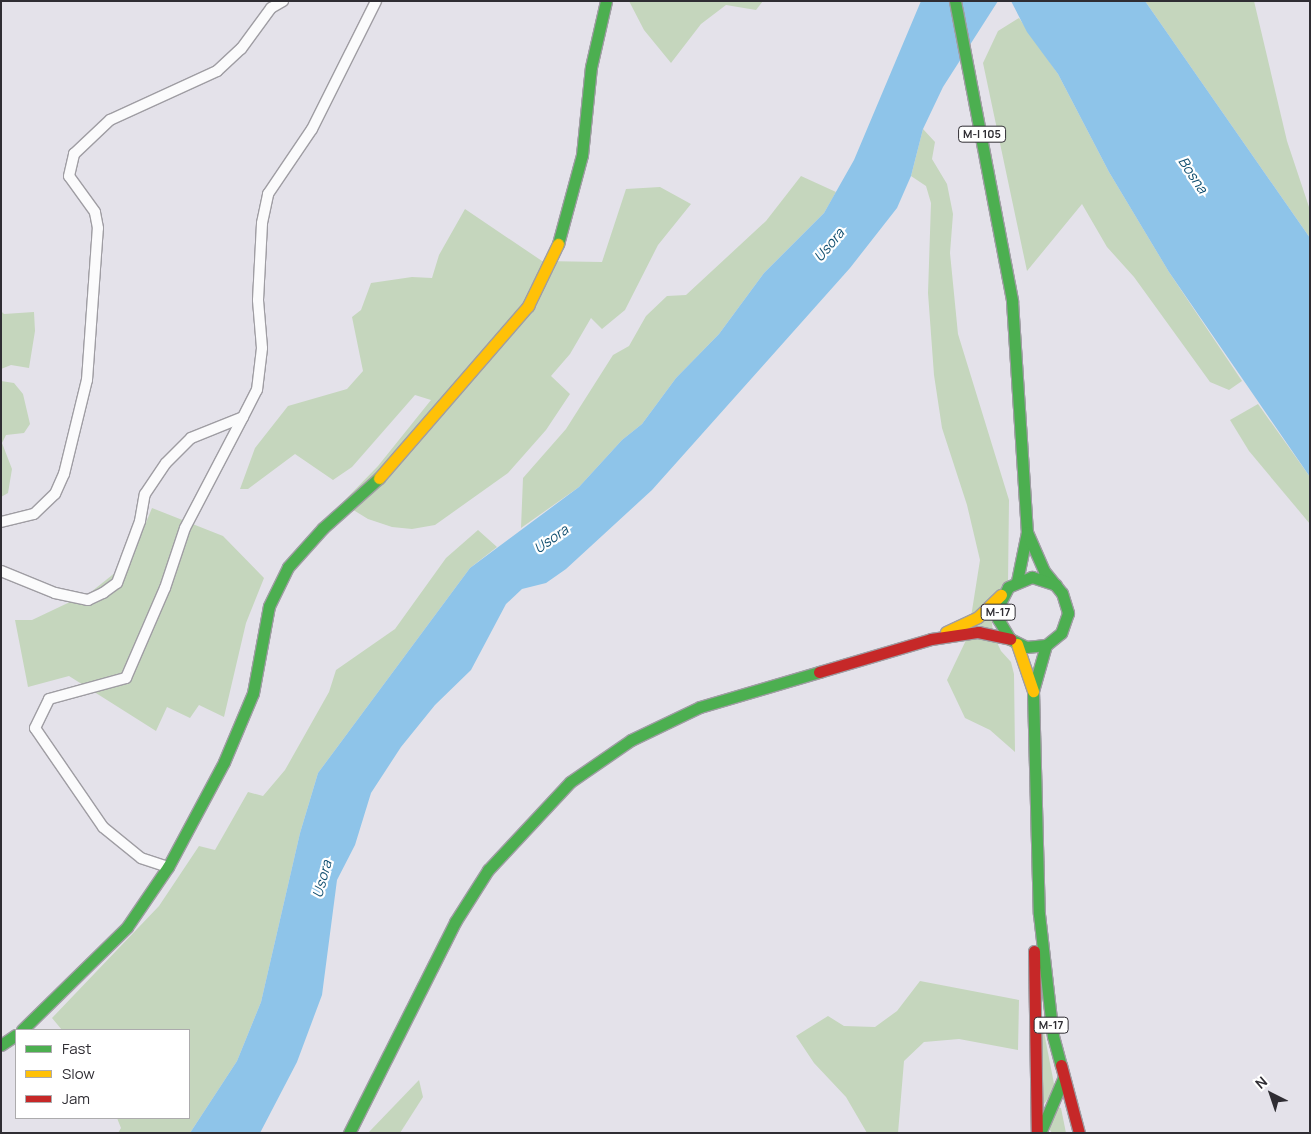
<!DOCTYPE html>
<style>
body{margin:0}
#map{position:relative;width:1311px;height:1134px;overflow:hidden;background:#e4e2ea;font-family:Manrope,sans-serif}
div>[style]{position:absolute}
.green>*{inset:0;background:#c5d6bd}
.water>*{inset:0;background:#8ec4e9}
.roads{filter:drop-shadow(1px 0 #9f9da3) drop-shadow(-1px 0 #9f9da3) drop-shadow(0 1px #9f9da3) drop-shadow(0 -1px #9f9da3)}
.street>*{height:10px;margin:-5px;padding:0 5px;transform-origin:5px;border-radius:5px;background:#fbfbfc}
.fast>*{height:11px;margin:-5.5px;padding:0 5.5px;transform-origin:5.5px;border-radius:5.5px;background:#4caf50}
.slow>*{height:11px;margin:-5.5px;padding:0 5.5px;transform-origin:5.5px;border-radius:5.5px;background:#ffc107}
.jam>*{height:11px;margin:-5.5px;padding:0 5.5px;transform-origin:5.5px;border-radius:5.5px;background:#c62828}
span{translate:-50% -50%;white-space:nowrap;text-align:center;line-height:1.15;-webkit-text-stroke:4.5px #fff;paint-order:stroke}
.shield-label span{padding:1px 4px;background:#fff;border:1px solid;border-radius:4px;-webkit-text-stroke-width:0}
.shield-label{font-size:11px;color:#2f2d33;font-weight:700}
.water-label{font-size:14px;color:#125071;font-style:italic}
.frame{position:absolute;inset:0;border:2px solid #2f2d33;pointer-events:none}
.legend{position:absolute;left:15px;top:1029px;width:175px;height:90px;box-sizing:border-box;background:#fff;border:1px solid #acabad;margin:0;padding:6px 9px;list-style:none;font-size:15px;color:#2f2d33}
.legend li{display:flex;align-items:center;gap:10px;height:25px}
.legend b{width:25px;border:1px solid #acabad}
.north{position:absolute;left:1246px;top:1069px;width:50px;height:50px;-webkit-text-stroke:4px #fff;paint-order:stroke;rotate:319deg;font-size:14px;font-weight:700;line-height:20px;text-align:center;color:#2f2d33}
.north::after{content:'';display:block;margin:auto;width:18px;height:22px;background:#2f2d33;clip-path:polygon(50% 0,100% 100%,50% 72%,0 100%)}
</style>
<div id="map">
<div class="green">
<div style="clip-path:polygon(629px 1px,763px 1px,756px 10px,726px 5px,701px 24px,671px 63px,644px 30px)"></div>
<div style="clip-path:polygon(1145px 1px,1254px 1px,1287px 141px,1310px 210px,1310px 238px)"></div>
<div style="clip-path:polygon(1019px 18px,1058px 74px,1109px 172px,1169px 272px,1242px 381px,1229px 390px,1210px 382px,1134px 277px,1107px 247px,1082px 204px,1027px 271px,983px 63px,998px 31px)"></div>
<div style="clip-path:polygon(923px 129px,935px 142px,932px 159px,947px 184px,953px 214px,950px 253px,958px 334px,1009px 500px,1008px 583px,992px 623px,993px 634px,1001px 651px,1011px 662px,1014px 674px,1015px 752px,990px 730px,965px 718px,947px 680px,968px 636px,980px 560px,967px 505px,942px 428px,934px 375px,928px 293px,931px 203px,926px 186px,911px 176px)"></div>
<div style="clip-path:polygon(801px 176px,836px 192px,824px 213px,764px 273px,719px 334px,676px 378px,642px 424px,622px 440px,579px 487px,521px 528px,523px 478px,566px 429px,613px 355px,629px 346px,646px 316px,667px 296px,686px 295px,766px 221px)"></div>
<div style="clip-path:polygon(660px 187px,691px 204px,658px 245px,625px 310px,602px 329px,591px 318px,570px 354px,551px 376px,570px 394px,546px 430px,508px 473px,435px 525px,412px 529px,392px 527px,368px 519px,342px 503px,378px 466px,431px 400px,415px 395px,352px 467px,333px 480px,295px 454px,248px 489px,240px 489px,255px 448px,288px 406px,347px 389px,363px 371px,352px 317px,361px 310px,371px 283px,412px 277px,432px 278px,439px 255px,465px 209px,542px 261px,602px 262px,626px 189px)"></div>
<div style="clip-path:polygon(1px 311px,4px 314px,34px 312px,35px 331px,29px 368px,11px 365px,1px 369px)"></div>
<div style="clip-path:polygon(1px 381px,14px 383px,23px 394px,30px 424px,24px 433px,6px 435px,2px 443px,12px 469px,8px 493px,1px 497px)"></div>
<div style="clip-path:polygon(1258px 404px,1310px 477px,1310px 524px,1249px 451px,1230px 420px)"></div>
<div style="clip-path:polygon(152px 508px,223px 536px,264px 578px,246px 623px,224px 717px,199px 705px,190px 718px,167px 707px,156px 731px,69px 676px,28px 687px,15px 620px,32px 620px,91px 592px,116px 572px,133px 554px)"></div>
<div style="clip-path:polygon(478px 530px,497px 547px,470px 568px,318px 773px,300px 833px,261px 1002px,237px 1061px,190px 1133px,118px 1133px,121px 1128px,117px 1118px,189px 1118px,189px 1030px,62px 1030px,52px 1018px,159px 906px,199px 846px,215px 850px,248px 792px,263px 796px,285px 770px,329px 692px,336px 670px,395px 629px,446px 558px)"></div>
<div style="clip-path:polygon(920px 981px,1019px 1000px,1018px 1050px,959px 1039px,924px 1042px,904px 1061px,898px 1133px,867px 1133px,846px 1097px,814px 1063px,796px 1036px,828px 1016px,844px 1026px,875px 1027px,897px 1011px)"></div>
<div style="clip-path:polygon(1043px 1027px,1055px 1089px,1041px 1108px)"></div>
<div style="clip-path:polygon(419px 1080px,423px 1097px,400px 1133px,368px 1133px)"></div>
<div style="clip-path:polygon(1058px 1107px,1061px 1108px,1066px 1133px,1052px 1133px,1048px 1127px)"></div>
</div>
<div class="water">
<div style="clip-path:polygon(921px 1px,998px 1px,943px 87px,923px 129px,911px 176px,897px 208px,850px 268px,652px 490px,566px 569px,546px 583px,522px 589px,506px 604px,471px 670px,435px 705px,401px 747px,371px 793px,355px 845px,337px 880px,322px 995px,297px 1062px,260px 1133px,190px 1133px,237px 1061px,261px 1002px,300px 833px,318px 773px,470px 568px,579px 487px,622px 440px,642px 424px,676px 378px,719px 334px,764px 273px,824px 213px,854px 160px)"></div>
<div style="clip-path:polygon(1011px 1px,1145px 1px,1310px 238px,1310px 477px,1169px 272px,1109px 172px,1058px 74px,1027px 32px)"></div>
</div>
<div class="roads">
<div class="street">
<div style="left:1px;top:522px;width:34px;rotate:-14deg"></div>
<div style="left:34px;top:514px;width:29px;rotate:-44deg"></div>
<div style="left:55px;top:494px;width:22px;rotate:-66deg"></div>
<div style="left:64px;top:474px;width:97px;rotate:-76.3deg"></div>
<div style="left:87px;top:380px;width:152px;rotate:-85.9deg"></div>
<div style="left:98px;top:228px;width:16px;rotate:-101deg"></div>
<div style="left:95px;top:212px;width:44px;rotate:-125.8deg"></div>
<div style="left:69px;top:176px;width:23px;rotate:-77deg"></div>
<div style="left:74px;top:154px;width:50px;rotate:-43.4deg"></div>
<div style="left:110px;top:120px;width:118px;rotate:-24.6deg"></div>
<div style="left:217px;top:71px;width:33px;rotate:-43deg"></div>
<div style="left:241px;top:49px;width:51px;rotate:-53.8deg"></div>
<div style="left:271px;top:8px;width:14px;rotate:-30deg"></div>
<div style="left:1px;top:571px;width:58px;rotate:22.2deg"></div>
<div style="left:55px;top:593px;width:34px;rotate:12deg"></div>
<div style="left:88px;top:600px;width:17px;rotate:-25deg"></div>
<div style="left:103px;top:593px;width:17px;rotate:-36deg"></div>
<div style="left:117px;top:583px;width:66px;rotate:-69.6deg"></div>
<div style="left:140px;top:521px;width:27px;rotate:-80deg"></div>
<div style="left:145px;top:494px;width:37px;rotate:-56deg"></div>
<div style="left:166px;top:463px;width:35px;rotate:-45deg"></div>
<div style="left:191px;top:438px;width:56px;rotate:-22deg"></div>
<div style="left:243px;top:417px;width:30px;rotate:-63deg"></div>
<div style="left:257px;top:390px;width:42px;rotate:-83.2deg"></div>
<div style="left:262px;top:348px;width:48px;rotate:-94.8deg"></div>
<div style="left:258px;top:300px;width:77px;rotate:-87deg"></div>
<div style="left:262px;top:223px;width:30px;rotate:-78deg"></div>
<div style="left:268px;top:194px;width:78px;rotate:-55.9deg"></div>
<div style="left:312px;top:129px;width:143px;rotate:-63.4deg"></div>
<div style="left:168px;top:867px;width:28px;rotate:-162deg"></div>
<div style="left:141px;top:858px;width:49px;rotate:-140.8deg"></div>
<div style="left:103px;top:827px;width:120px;rotate:-124.5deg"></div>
<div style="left:35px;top:728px;width:32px;rotate:-64deg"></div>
<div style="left:49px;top:699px;width:80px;rotate:-15.3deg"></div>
<div style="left:126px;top:678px;width:98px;rotate:-66.6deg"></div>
<div style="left:165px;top:588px;width:63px;rotate:-71.6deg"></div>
<div style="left:185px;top:528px;width:125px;rotate:-62.4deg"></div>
</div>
<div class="fast">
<div style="left:955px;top:1px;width:305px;rotate:79.2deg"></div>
<div style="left:1012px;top:301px;width:231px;rotate:86.3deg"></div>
<div style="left:1027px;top:532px;width:50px;rotate:101.5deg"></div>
<div style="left:558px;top:244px;width:92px;rotate:-74.9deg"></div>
<div style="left:582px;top:155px;width:88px;rotate:-84.2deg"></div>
<div style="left:591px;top:67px;width:68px;rotate:-77.2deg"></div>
<div style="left:1027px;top:532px;width:43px;rotate:66.4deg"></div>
<div style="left:1044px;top:571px;width:28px;rotate:51deg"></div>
<div style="left:1062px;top:593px;width:21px;rotate:73deg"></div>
<div style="left:1068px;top:613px;width:21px;rotate:109deg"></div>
<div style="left:1061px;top:633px;width:19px;rotate:141deg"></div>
<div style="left:1046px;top:645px;width:20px;rotate:174deg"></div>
<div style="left:1026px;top:647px;width:18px;rotate:-153deg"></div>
<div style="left:1010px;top:639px;width:23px;rotate:-121deg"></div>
<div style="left:998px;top:619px;width:12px;rotate:-90deg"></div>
<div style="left:998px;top:607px;width:22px;rotate:-63deg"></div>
<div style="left:1008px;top:587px;width:26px;rotate:-23deg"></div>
<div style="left:1032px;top:577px;width:25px;rotate:18deg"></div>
<div style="left:1046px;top:645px;width:48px;rotate:105.8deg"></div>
<div style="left:1033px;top:691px;width:223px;rotate:88.5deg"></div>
<div style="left:1039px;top:914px;width:123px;rotate:83.5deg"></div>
<div style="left:1053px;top:1036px;width:30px;rotate:75deg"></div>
<div style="left:22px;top:1030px;width:147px;rotate:-44.4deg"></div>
<div style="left:127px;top:927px;width:73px;rotate:-55.7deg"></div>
<div style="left:168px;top:867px;width:119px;rotate:-61.9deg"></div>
<div style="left:224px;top:762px;width:75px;rotate:-67.2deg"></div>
<div style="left:253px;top:693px;width:88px;rotate:-79.6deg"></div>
<div style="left:269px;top:606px;width:43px;rotate:-64deg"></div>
<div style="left:288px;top:567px;width:52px;rotate:-48.1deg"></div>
<div style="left:323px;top:528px;width:75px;rotate:-41.8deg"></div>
<div style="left:1px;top:1045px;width:18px;rotate:-34deg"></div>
<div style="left:349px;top:1133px;width:236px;rotate:-63.3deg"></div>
<div style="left:455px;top:922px;width:62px;rotate:-57.6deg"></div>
<div style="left:488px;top:870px;width:120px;rotate:-47deg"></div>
<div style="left:570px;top:782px;width:74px;rotate:-34.5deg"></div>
<div style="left:631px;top:740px;width:76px;rotate:-25.6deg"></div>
<div style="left:700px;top:707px;width:124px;rotate:-16.4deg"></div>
<div style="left:1040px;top:1133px;width:59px;rotate:-66.9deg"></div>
</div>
<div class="slow">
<div style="left:379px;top:478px;width:228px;rotate:-49.1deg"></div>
<div style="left:528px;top:306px;width:69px;rotate:-64.2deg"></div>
<div style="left:946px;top:632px;width:35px;rotate:-25deg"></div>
<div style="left:978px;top:617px;width:32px;rotate:-44deg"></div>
<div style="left:1017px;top:644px;width:50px;rotate:71.2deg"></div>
</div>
<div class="jam">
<div style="left:819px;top:672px;width:117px;rotate:-16.4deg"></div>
<div style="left:931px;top:639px;width:48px;rotate:-8.5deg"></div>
<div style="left:978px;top:632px;width:33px;rotate:12deg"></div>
<div style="left:1034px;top:951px;width:182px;rotate:89.1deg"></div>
<div style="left:1061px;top:1065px;width:70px;rotate:75.2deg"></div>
</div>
</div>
<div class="shield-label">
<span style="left:982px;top:134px">M-I 105</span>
<span style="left:998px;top:612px">M-17</span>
<span style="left:1051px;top:1025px">M-17</span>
</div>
<div class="water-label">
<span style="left:1193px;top:175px;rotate:56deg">Bosna</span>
<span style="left:829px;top:245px;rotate:-50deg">Usora</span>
<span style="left:551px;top:539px;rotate:-35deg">Usora</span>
<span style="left:322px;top:879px;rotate:-75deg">Usora</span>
</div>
<div class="frame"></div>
<ul class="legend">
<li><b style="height:6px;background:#4caf50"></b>Fast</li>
<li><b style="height:6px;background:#ffc107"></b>Slow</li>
<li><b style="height:6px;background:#c62828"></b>Jam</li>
</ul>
<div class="north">N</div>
</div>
